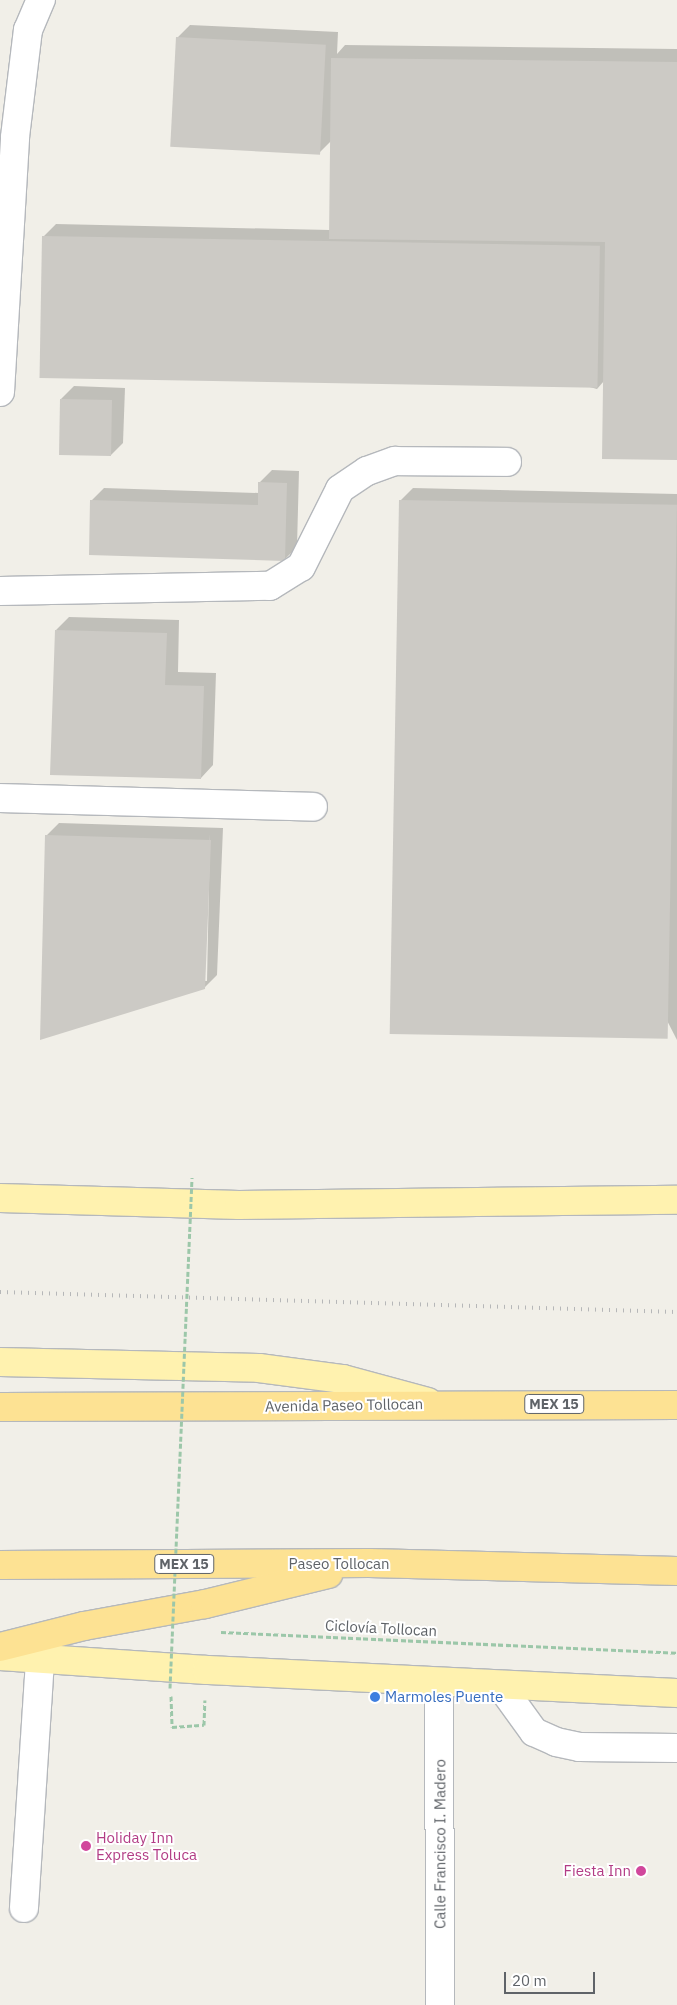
<!DOCTYPE html>
<meta charset="utf-8">
<style>
body{margin:0}
#map{position:relative;width:677px;height:2005px;overflow:hidden;background:#f1efe8;font-family:"IBM Plex Sans",sans-serif}
div>[style]{position:absolute}
.shadow>*{inset:0;background:#0003}
.building>*{inset:0;background:#cccac5;transform-origin:0 0}
.path>*{height:3px;margin-top:-1.5px;transform-origin:0;background:repeating-linear-gradient(90deg,#9cc7a9 0 5px,transparent 0 7.5px)}
.roads{filter:drop-shadow(1px 0 #b5b8bc) drop-shadow(-1px 0 #b5b8bc) drop-shadow(0 1px #b5b8bc) drop-shadow(0 -1px #b5b8bc)}
.minor>*{height:28px;margin:-14px;padding:0 14px;transform-origin:14px;border-radius:14px;background:#fff}
.major>*{height:28px;margin:-14px;padding:0 14px;transform-origin:14px;border-radius:14px;background:#fff2af}
.highway>*{height:28px;margin:-14px;padding:0 14px;transform-origin:14px;border-radius:14px;background:#fde293}
.rail>*{height:4px;margin-top:-2px;transform-origin:0;background:repeating-linear-gradient(90deg,#b6b7b8 0 1px,transparent 0 7px)}
.path-bridge>*{height:3px;margin-top:-1.5px;transform-origin:0;background:repeating-linear-gradient(90deg,#9cc7a9 0 5px,transparent 0 7.5px)}
.dots>*{width:14px;height:14px;translate:-50% -50%;box-sizing:border-box;border:2px solid #fff;border-radius:50%}
span{translate:-50% -50%;white-space:nowrap;text-align:center;line-height:1.15;-webkit-text-stroke:4px #fff;paint-order:stroke}
.shield-label span{padding:1px 4px;background:#fff;border:1px solid;border-radius:4px;-webkit-text-stroke-width:0}
.shield-label{font-size:14px;color:#5f6368;font-weight:700}
.street-label{font-size:15px;color:#5f6368}
.shop-label{font-size:15px;color:#366cbe}
.left{translate:0 -50%;text-align:left}
.hotel-label{font-size:15px;color:#b23c85}
.right{translate:-100% -50%;text-align:right}
.scale{position:absolute;left:504px;top:1972px;width:91px;height:22px;box-sizing:border-box;border:2px solid #5f6368;border-top:0;padding-left:6px;font-size:15px;line-height:18px;white-space:nowrap;color:#5f6368;-webkit-text-stroke:4px #fff;paint-order:stroke}
</style>
<div id="map">
<div class="shadow">
<div style="clip-path:polygon(190px 25px,338px 32px,337px 54px,345px 45px,677px 49px,677px 459px,604px 381px,597px 389px,43px 237px,56px 224px,330px 230px,332px 140px,320px 152px,177px 38px)"></div>
<div style="clip-path:polygon(74px 386px,125px 388px,123px 443px,110px 456px,61px 399px)"></div>
<div style="clip-path:polygon(272px 470px,299px 471px,297px 547px,284px 560px,91px 501px,104px 488px,259px 493px,259px 483px)"></div>
<div style="clip-path:polygon(413px 488px,677px 494px,677px 1040px,400px 501px)"></div>
<div style="clip-path:polygon(69px 617px,179px 620px,178px 672px,216px 673px,213px 765px,201px 778px,56px 630px)"></div>
<div style="clip-path:polygon(evenodd,59px 823px,223px 828px,217px 975px,204px 988px,46px 836px,59px 823px,210px 834px,207px 981px,204px 981px,210px 834px)"></div>
</div>
<div class="building">
<div style="left:176px;top:37px;width:150px;height:110px;rotate:3deg"></div>
<div style="clip-path:polygon(331px 58px,677px 62px,677px 460px,602px 459px,605px 242px,329px 239px)"></div>
<div style="left:42px;top:236px;width:558px;height:142px;rotate:1deg"></div>
<div style="left:60px;top:399px;width:52px;height:56px;rotate:1deg"></div>
<div style="clip-path:polygon(258px 482px,287px 483px,285px 561px,89px 555px,90px 500px,258px 505px)"></div>
<div style="left:399px;top:500px;width:278px;height:534px;rotate:1deg"></div>
<div style="clip-path:polygon(55px 630px,167px 633px,165px 685px,204px 686px,201px 779px,50px 775px)"></div>
<div style="clip-path:polygon(45px 835px,211px 840px,205px 989px,40px 1040px)"></div>
</div>
<div class="path">
<div style="left:221px;top:1632px;width:456px;rotate:2.6deg"></div>
<div style="left:171px;top:1696px;width:31px;rotate:88deg"></div>
<div style="left:172px;top:1727px;width:32px;rotate:-4deg"></div>
<div style="left:204px;top:1725px;width:25px;rotate:-88deg"></div>
</div>
<div class="roads">
<div class="minor">
<div style="left:0;top:392px;width:255px;rotate:-86.6deg"></div>
<div style="left:15px;top:137px;width:108px;rotate:-83.1deg"></div>
<div style="left:28px;top:30px;width:33px;rotate:-67deg"></div>
<div style="left:0;top:591px;width:270px;rotate:-1.1deg"></div>
<div style="left:270px;top:586px;width:36px;rotate:-32deg"></div>
<div style="left:301px;top:567px;width:87px;rotate:-63.4deg"></div>
<div style="left:340px;top:489px;width:32px;rotate:-34deg"></div>
<div style="left:367px;top:471px;width:30px;rotate:-20deg"></div>
<div style="left:395px;top:461px;width:112px;rotate:0.5deg"></div>
<div style="left:0;top:798px;width:313px;rotate:1.6deg"></div>
<div style="left:439px;top:1682px;width:323px;rotate:89.8deg"></div>
<div style="left:500px;top:1685px;width:58px;rotate:54.1deg"></div>
<div style="left:534px;top:1732px;width:24px;rotate:24deg"></div>
<div style="left:556px;top:1742px;width:24px;rotate:12deg"></div>
<div style="left:579px;top:1747px;width:98px;rotate:0.6deg"></div>
<div style="left:24px;top:1908px;width:251px;rotate:-86.3deg"></div>
</div>
<div class="major">
<div style="left:0;top:1198px;width:239px;rotate:1.7deg"></div>
<div style="left:239px;top:1205px;width:438px;rotate:-0.7deg"></div>
<div style="left:0;top:1362px;width:259px;rotate:1.3deg"></div>
<div style="left:259px;top:1368px;width:85px;rotate:7.5deg"></div>
<div style="left:343px;top:1379px;width:88px;rotate:15.1deg"></div>
<div style="left:0;top:1656px;width:207px;rotate:3.9deg"></div>
<div style="left:207px;top:1670px;width:471px;rotate:2.8deg"></div>
</div>
<div class="highway">
<div style="left:0;top:1407px;width:677px;rotate:-0.17deg"></div>
<div style="left:0;top:1565px;width:369px;rotate:-0.3deg"></div>
<div style="left:369px;top:1563px;width:308px;rotate:1.5deg"></div>
<div style="left:0;top:1647px;width:87px;rotate:-14deg"></div>
<div style="left:84px;top:1626px;width:123px;rotate:-10.3deg"></div>
<div style="left:205px;top:1604px;width:127px;rotate:-13.7deg"></div>
</div>
</div>
<div class="rail">
<div style="left:0;top:1292px;width:677px;rotate:1.69deg"></div>
</div>
<div class="path-bridge">
<div style="left:170px;top:1688px;width:511px;rotate:-87.53deg"></div>
</div>
<div class="dots">
<div style="left:375px;top:1697px;background:#3f7fe0"></div>
<div style="left:86px;top:1846px;background:#d1479c"></div>
<div style="left:641px;top:1871px;background:#d1479c"></div>
</div>
<div class="shield-label">
<span style="left:554px;top:1404px">MEX 15</span>
<span style="left:184px;top:1564px">MEX 15</span>
</div>
<div class="street-label">
<span style="left:344px;top:1405px;rotate:-1deg">Avenida Paseo Tollocan</span>
<span style="left:339px;top:1564px">Paseo Tollocan</span>
<span style="left:381px;top:1628px;rotate:3deg">Ciclovía Tollocan</span>
<span style="left:440px;top:1844px;rotate:-90deg">Calle Francisco I. Madero</span>
</div>
<div class="shop-label">
<span class="left" style="left:385px;top:1697px">Marmoles Puente</span>
</div>
<div class="hotel-label">
<span class="left" style="left:96px;top:1846px">Holiday Inn<br>Express Toluca</span>
<span class="right" style="left:631px;top:1871px">Fiesta Inn</span>
</div>
<div class="scale">20 m</div>
</div>
